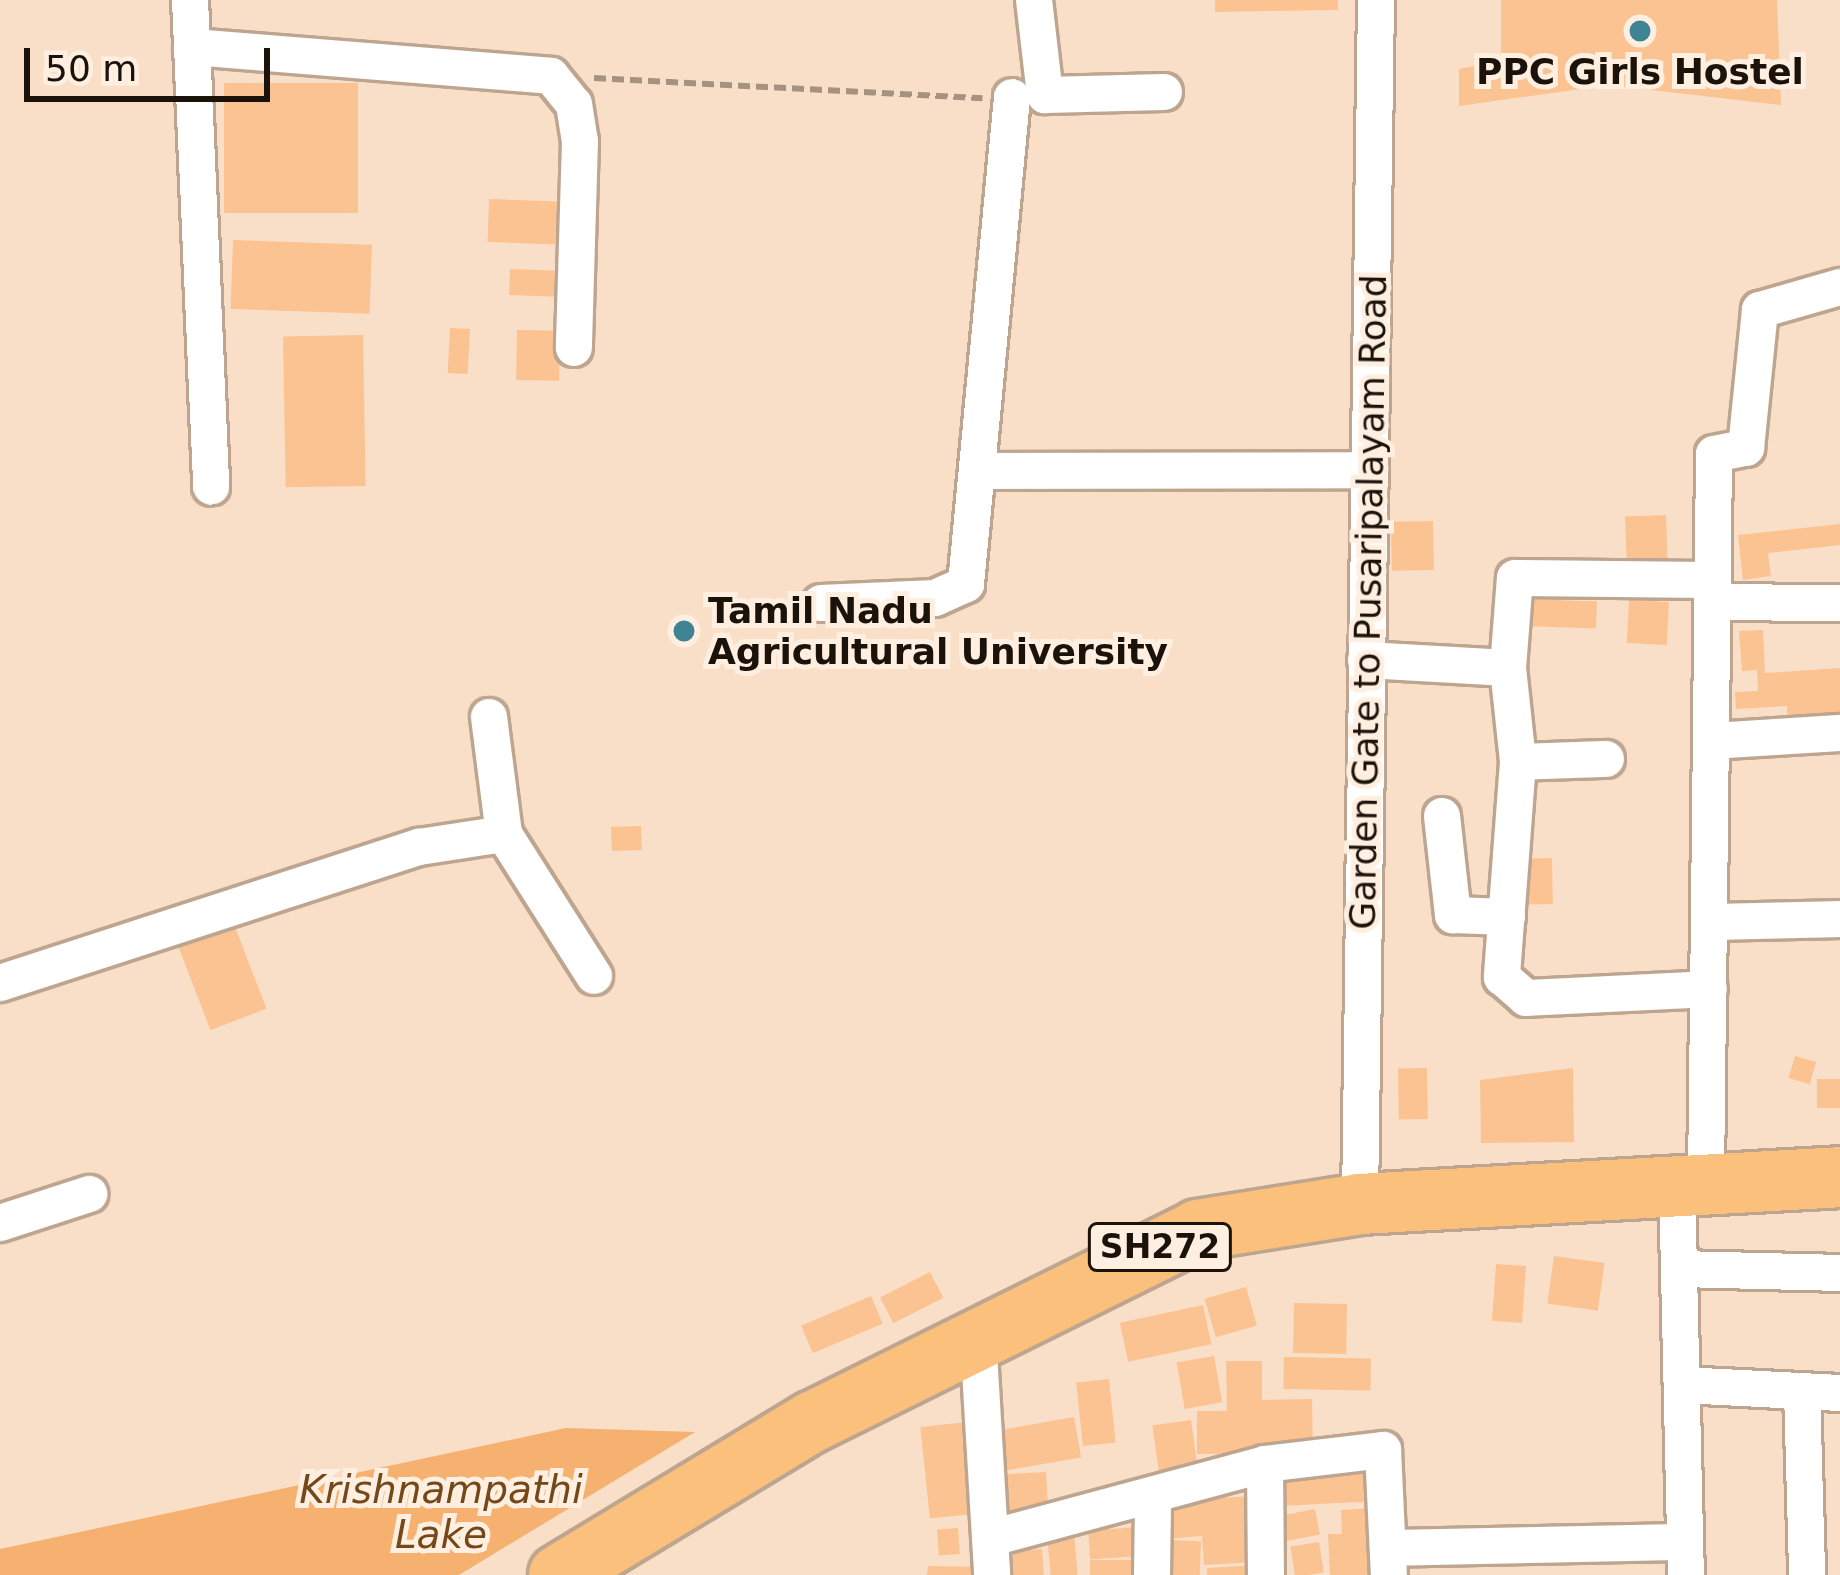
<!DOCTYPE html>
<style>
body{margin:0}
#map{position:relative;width:1840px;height:1575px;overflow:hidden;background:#fadfc8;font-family:"DejaVu Sans",sans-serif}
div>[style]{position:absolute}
.water>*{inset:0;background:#f6b171}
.building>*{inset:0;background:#fbc391;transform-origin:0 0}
.path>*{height:6px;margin-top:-3px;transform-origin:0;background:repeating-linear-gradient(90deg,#a69280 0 12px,transparent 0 18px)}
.roads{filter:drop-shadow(3px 0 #bea58f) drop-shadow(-3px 0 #bea58f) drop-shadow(0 3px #bea58f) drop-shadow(0 -3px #bea58f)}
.street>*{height:36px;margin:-18px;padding:0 18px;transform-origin:18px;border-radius:18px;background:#fff}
.primary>*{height:60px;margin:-30px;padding:0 30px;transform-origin:30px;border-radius:30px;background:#fbc07b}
.dots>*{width:33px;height:33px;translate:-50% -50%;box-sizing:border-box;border:6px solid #ffefe1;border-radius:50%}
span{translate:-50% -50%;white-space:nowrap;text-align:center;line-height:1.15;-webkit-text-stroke:10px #ffefe1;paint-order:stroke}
.shield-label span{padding:3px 9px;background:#ffefe1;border:3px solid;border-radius:9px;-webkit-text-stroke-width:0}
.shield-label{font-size:33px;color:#1b120a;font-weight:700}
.poi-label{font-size:36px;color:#1b120a;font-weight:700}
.left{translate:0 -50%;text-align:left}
.street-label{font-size:36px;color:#1b120a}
.water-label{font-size:39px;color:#754819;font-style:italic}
.scale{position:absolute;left:24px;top:48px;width:246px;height:54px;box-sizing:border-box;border:6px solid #1b120a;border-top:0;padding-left:15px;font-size:36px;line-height:42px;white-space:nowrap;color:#1b120a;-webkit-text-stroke:9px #ffefe1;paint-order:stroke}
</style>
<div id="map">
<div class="water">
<div style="clip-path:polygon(566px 1428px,695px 1432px,459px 1575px,0 1575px,0 1549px)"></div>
</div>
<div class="building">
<div style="clip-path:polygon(1215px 0,1338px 0,1338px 10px,1215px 12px)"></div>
<div style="clip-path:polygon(1501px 0,1777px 0,1781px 105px,1609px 85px,1459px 106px,1459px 69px,1501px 61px)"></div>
<div style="left:358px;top:83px;width:130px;height:134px;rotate:90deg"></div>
<div style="left:489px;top:199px;width:76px;height:43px;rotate:2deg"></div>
<div style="left:233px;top:240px;width:139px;height:69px;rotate:2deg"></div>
<div style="left:510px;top:269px;width:57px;height:26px;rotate:2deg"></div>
<div style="left:450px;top:328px;width:20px;height:45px;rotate:3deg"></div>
<div style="left:517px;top:330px;width:43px;height:50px;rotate:1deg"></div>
<div style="left:363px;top:335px;width:151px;height:80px;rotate:89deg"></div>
<div style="left:1666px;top:515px;width:63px;height:41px;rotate:88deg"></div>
<div style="left:1433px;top:521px;width:49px;height:42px;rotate:89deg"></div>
<div style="clip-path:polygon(1840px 524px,1840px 545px,1768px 553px,1771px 576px,1743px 580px,1738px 535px)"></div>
<div style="left:1525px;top:599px;width:72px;height:27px;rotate:2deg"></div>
<div style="left:1629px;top:600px;width:40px;height:43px;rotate:3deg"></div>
<div style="clip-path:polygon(1763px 630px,1765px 673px,1840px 668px,1840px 725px,1788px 728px,1787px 706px,1736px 709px,1735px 692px,1758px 691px,1757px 670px,1742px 671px,1739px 631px)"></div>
<div style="left:641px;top:826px;width:24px;height:30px;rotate:88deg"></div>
<div style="left:1552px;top:858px;width:46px;height:28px;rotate:89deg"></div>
<div style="left:232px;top:919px;width:96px;height:60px;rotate:69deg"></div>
<div style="left:1795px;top:1056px;width:22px;height:23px;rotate:16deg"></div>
<div style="left:1427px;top:1068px;width:51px;height:29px;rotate:89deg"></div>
<div style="clip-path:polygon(1573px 1068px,1574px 1142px,1481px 1143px,1480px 1080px)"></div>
<div style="left:1840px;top:1079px;width:29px;height:23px;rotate:90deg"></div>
<div style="left:1554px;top:1256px;width:51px;height:48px;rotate:8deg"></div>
<div style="left:1496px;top:1264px;width:30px;height:57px;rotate:4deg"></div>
<div style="left:930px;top:1272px;width:29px;height:56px;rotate:63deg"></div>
<div style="left:1246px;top:1287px;width:40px;height:43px;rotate:74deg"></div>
<div style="left:871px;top:1296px;width:30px;height:76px;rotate:67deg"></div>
<div style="left:1294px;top:1303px;width:53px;height:50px;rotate:1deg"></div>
<div style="left:1203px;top:1305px;width:40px;height:85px;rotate:78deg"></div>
<div style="left:1214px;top:1356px;width:47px;height:38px;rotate:80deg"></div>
<div style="left:1284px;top:1357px;width:87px;height:32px;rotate:1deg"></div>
<div style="clip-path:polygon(1226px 1361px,1262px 1361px,1262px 1400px,1312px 1399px,1313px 1453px,1197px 1454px,1197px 1411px,1227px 1411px)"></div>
<div style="left:1109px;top:1379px;width:64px;height:33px;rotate:84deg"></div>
<div style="left:1074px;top:1417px;width:41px;height:79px;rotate:80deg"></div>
<div style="left:1191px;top:1420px;width:49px;height:39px;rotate:82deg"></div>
<div style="left:968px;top:1422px;width:92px;height:48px;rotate:84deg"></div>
<div style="left:1375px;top:1460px;width:41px;height:96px;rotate:87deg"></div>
<div style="left:1046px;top:1472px;width:43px;height:44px;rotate:87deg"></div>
<div style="clip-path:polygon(1252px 1496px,1256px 1562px,1204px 1565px,1202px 1536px,1166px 1539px,1164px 1501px)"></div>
<div style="clip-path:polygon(1375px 1508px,1378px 1575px,1330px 1575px,1328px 1534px,1342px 1534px,1341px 1510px)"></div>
<div style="left:1315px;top:1509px;width:26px;height:43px;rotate:79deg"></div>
<div style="left:1138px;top:1527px;width:29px;height:50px;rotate:86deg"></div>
<div style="left:958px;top:1528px;width:26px;height:21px;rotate:86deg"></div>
<div style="left:1074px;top:1533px;width:42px;height:27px;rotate:85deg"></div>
<div style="left:1165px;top:1540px;width:36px;height:35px;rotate:2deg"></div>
<div style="left:1319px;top:1542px;width:31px;height:29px;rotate:81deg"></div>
<div style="left:1042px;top:1549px;width:26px;height:37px;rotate:86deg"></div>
<div style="left:1141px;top:1560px;width:15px;height:51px;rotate:90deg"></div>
<div style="clip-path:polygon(1259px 1565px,1260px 1575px,1207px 1575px,1207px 1568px)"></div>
<div style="clip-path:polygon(928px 1566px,980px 1567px,979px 1575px,927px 1575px)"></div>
</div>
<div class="path">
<div style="left:594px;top:78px;width:389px;rotate:3deg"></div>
</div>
<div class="roads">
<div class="street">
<div style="left:190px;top:0;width:487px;rotate:87.5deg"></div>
<div style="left:1034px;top:0;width:96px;rotate:83.4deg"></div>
<div style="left:1045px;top:95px;width:119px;rotate:-1.4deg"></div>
<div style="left:192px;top:47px;width:360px;rotate:4.6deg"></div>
<div style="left:551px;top:76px;width:36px;rotate:51deg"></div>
<div style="left:574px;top:104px;width:37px;rotate:81deg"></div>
<div style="left:580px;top:141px;width:207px;rotate:91.7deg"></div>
<div style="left:977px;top:471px;width:391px;rotate:-0.1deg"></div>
<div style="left:1713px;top:602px;width:127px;rotate:0.5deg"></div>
<div style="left:821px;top:603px;width:114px;rotate:-2.5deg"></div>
<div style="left:935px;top:598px;width:34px;rotate:-24deg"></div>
<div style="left:966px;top:584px;width:489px;rotate:-84.6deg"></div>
<div style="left:1366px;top:660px;width:142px;rotate:3.2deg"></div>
<div style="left:1508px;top:668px;width:90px;rotate:-85.6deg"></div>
<div style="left:1515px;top:578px;width:198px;rotate:0.6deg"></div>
<div style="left:1508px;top:668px;width:95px;rotate:83.9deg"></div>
<div style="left:1518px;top:762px;width:216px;rotate:94.3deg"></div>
<div style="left:1502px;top:977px;width:32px;rotate:41deg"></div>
<div style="left:1526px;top:998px;width:183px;rotate:-2.8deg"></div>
<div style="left:489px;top:717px;width:118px;rotate:82.7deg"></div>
<div style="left:504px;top:834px;width:168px;rotate:57.6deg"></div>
<div style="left:1712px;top:741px;width:128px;rotate:-3.6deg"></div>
<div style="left:1518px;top:762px;width:88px;rotate:-2deg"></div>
<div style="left:1442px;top:816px;width:100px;rotate:83.7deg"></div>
<div style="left:1453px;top:915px;width:54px;rotate:2.1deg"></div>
<div style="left:1710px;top:922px;width:130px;rotate:-1.3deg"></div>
<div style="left:0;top:983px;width:441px;rotate:-18deg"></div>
<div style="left:419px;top:847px;width:86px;rotate:-8.7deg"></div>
<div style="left:1706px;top:1182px;width:728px;rotate:-89.37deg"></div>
<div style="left:1714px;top:454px;width:33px;rotate:-11deg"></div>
<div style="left:1746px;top:448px;width:139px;rotate:-84.2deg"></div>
<div style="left:1760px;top:310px;width:83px;rotate:-16deg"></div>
<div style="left:1677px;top:1183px;width:392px;rotate:88.7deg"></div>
<div style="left:1360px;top:1204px;width:1204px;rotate:-89.24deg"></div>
<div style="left:0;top:1223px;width:94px;rotate:-18deg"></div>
<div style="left:1679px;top:1269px;width:161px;rotate:1.4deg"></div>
<div style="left:978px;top:1336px;width:239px;rotate:86.6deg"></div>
<div style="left:1682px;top:1385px;width:158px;rotate:2.9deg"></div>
<div style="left:1802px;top:1391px;width:184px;rotate:88.4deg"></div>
<div style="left:1265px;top:1464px;width:111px;rotate:89.5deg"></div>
<div style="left:991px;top:1538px;width:284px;rotate:-15.1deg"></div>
<div style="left:1265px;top:1464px;width:119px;rotate:-6.8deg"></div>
<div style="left:1383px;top:1450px;width:125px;rotate:87.3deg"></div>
<div style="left:1388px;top:1548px;width:297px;rotate:-1.2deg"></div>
<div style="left:1152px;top:1575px;width:76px;rotate:-89.2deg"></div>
</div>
<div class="primary">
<div style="left:559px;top:1575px;width:296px;rotate:-31.2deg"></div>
<div style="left:812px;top:1422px;width:431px;rotate:-26.4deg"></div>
<div style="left:1198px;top:1230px;width:164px;rotate:-9.1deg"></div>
<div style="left:1360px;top:1204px;width:481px;rotate:-3.2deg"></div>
</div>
</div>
<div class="dots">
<div style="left:1640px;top:31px;background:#3f8492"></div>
<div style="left:684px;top:631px;background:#3f8492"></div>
</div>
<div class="shield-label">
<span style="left:1160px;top:1247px">SH272</span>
</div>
<div class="poi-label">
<span style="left:1640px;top:72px">PPC Girls Hostel</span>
<span class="left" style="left:708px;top:631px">Tamil Nadu<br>Agricultural University</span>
</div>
<div class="street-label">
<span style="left:1368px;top:602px;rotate:-89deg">Garden Gate to Pusaripalayam Road</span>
</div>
<div class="water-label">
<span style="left:441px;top:1513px">Krishnampathi<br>Lake</span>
</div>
<div class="scale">50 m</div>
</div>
